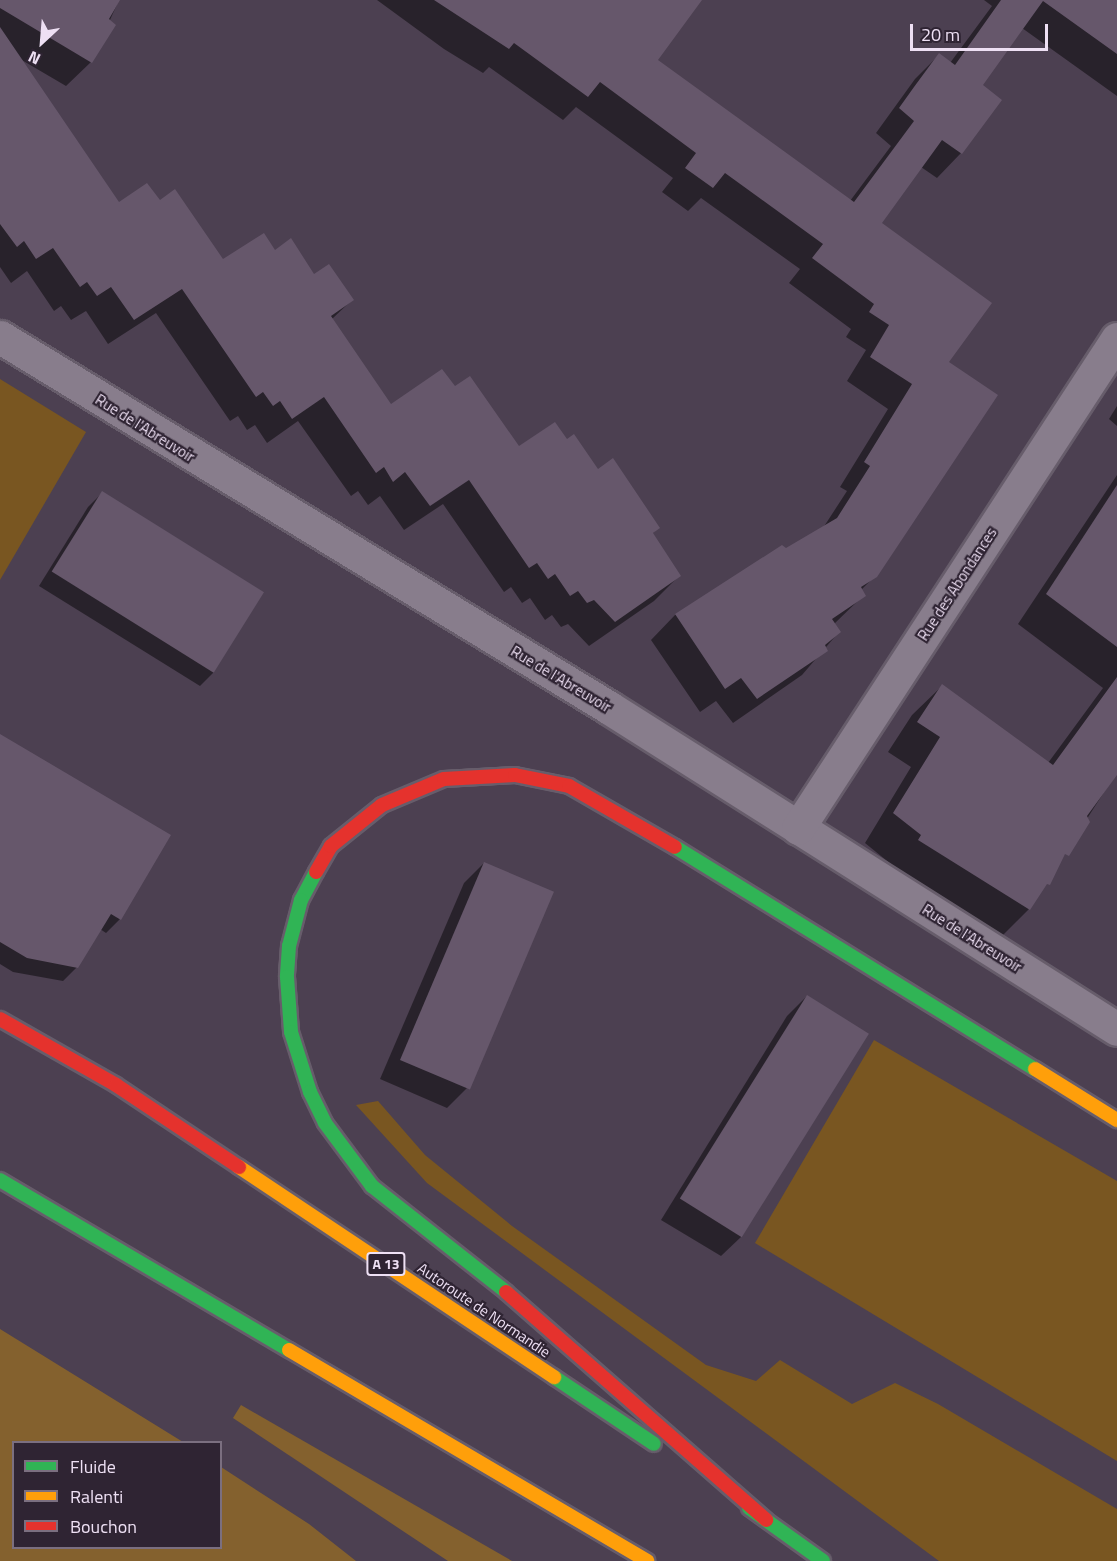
<!DOCTYPE html>
<style>
body{margin:0}
#map{position:relative;width:1117px;height:1561px;overflow:hidden;background:#4c4051;font-family:"Titillium Web",sans-serif}
div>[style]{position:absolute}
.green>*{inset:0;background:#795621}
.forest>*{inset:0;background:#84612e}
.shadow>*{inset:0;background:#0007}
.building>*{inset:0;background:#66576b;transform-origin:0 0}
.roads{filter:drop-shadow(2px 0 #675d6b) drop-shadow(-2px 0 #675d6b) drop-shadow(0 2px #675d6b) drop-shadow(0 -2px #675d6b)}
.street>*{height:33px;margin:-16.5px;padding:0 16.5px;transform-origin:16.5px;border-radius:16.5px;background:#887d8c}
.fast>*{height:14px;margin:-7px;padding:0 7px;transform-origin:7px;border-radius:7px;background:#30b455}
.slow>*{height:14px;margin:-7px;padding:0 7px;transform-origin:7px;border-radius:7px;background:#ff9f0a}
.jam>*{height:14px;margin:-7px;padding:0 7px;transform-origin:7px;border-radius:7px;background:#e5322d}
span{translate:-50% -50%;white-space:nowrap;text-align:center;line-height:1.15;-webkit-text-stroke:4.5px #2f2433;paint-order:stroke}
.shield-label span{padding:2px 4px;background:#2f2433;border:2px solid;border-radius:4px;-webkit-text-stroke-width:0}
.shield-label{font-size:14px;color:#eee0f4;font-weight:700}
.street-label{font-size:15px;color:#eee0f4}
.legend{position:absolute;left:12px;top:1441px;width:210px;height:108px;box-sizing:border-box;background:#2f2433;border:2px solid #7b6f80;margin:0;padding:8px 10px;list-style:none;font-size:18px;color:#eee0f4}
.legend li{display:flex;align-items:center;gap:12px;height:30px}
.legend b{width:30px;border:2px solid #7b6f80}
.north{position:absolute;left:12px;top:12px;width:60px;height:60px;-webkit-text-stroke:4px #2f2433;paint-order:stroke;rotate:206deg;font-size:16px;font-weight:700;line-height:24px;text-align:center;color:#eee0f4}
.north::after{content:'';display:block;margin:auto;width:21px;height:27px;background:#eee0f4;clip-path:polygon(50% 0,100% 100%,50% 72%,0 100%)}
.scale{position:absolute;left:910px;top:24px;width:138px;height:27px;box-sizing:border-box;border:3px solid #eee0f4;border-top:0;padding-left:8px;font-size:18px;line-height:21px;white-space:nowrap;color:#eee0f4;-webkit-text-stroke:4px #2f2433;paint-order:stroke}
</style>
<div id="map">
<div class="green">
<div style="clip-path:polygon(0 379px,86px 432px,0 580px)"></div>
<div style="clip-path:polygon(874px 1040px,1117px 1181px,1117px 1461px,755px 1243px)"></div>
<div style="clip-path:polygon(378px 1101px,425px 1155px,512px 1226px,706px 1365px,756px 1381px,780px 1360px,852px 1404px,895px 1383px,938px 1404px,1117px 1509px,1117px 1561px,939px 1561px,427px 1183px,356px 1105px)"></div>
</div>
<div class="forest">
<div style="clip-path:polygon(0 1329px,183px 1442px,14px 1442px,14px 1548px,220px 1548px,221px 1467px,309px 1524px,356px 1561px,0 1561px)"></div>
<div style="clip-path:polygon(241px 1405px,512px 1561px,448px 1561px,233px 1418px)"></div>
</div>
<div class="shadow">
<div style="clip-path:polygon(0 0,119px 0,91px 62px,66px 86px,20px 59px,119px 204px,159px 202px,223px 261px,275px 252px,352px 300px,332px 319px,391px 406px,455px 388px,519px 448px,567px 441px,658px 528px,652px 534px,679px 576px,654px 601px,589px 646px,568px 624px,561px 627px,552px 615px,545px 620px,530px 598px,522px 603px,511px 587px,504px 592px,443px 504px,404px 530px,380px 496px,368px 505px,358px 491px,351px 496px,298px 421px,267px 443px,255px 425px,247px 430px,238px 416px,230px 421px,156px 313px,108px 344px,86px 311px,71px 320px,61px 306px,54px 311px,27px 271px,11px 283px,0 267px)"></div>
<div style="clip-path:polygon(377px 0,699px 0,656px 60px,850px 201px,891px 146px,876px 133px,915px 79px,939px 55px,950px 63px,992px 6px,984px 0,1117px 0,1117px 96px,1022px 28px,981px 85px,1000px 100px,961px 153px,937px 178px,921px 167px,880px 223px,947px 362px,875px 576px,861px 590px,864px 595px,834px 624px,839px 632px,802px 675px,733px 723px,716px 701px,700px 712px,651px 640px,675px 615px,782px 547px,786px 550px,823px 528px,847px 491px,840px 487px,888px 409px,847px 381px,866px 350px,846px 337px,851px 329px,789px 283px,800px 269px,701px 198px,688px 211px,662px 192px,673px 178px,576px 107px,563px 120px,489px 67px,483px 73px,444px 49px)"></div>
<div style="clip-path:polygon(1117px 406px,1117px 426px,1109px 419px)"></div>
<div style="clip-path:polygon(1117px 475px,1117px 772px,1029px 909px,999px 939px,889px 870px,892px 865px,865px 843px,911px 767px,888px 752px,912px 715px,942px 686px,1048px 763px,1103px 688px,1018px 624px)"></div>
<div style="clip-path:polygon(102px 493px,214px 672px,200px 686px,39px 586px,88px 507px)"></div>
<div style="clip-path:polygon(0 736px,120px 919px,106px 933px,100px 929px,77px 967px,63px 981px,13px 972px,0 964px)"></div>
<div style="clip-path:polygon(484px 863px,467px 1088px,447px 1108px,380px 1079px,464px 883px)"></div>
<div style="clip-path:polygon(807px 996px,741px 1237px,721px 1256px,661px 1220px,787px 1016px)"></div>
</div>
<div class="building">
<div style="clip-path:polygon(0 0,120px 0,109px 19px,116px 25px,92px 63px,0 8px)"></div>
<div style="clip-path:polygon(434px 0,702px 0,658px 60px,854px 202px,914px 121px,899px 108px,914px 87px,939px 53px,955px 65px,1001px 0,1117px 0,1117px 54px,1043px 1px,983px 85px,1002px 100px,962px 154px,942px 140px,882px 223px,992px 303px,949px 362px,998px 395px,877px 577px,861px 587px,866px 596px,832px 619px,841px 632px,825px 645px,828px 651px,757px 699px,741px 678px,725px 689px,675px 614px,782px 545px,786px 548px,837px 518px,870px 466px,864px 462px,912px 384px,870px 357px,889px 325px,869px 312px,874px 304px,812px 258px,823px 244px,725px 173px,713px 188px,685px 168px,696px 153px,600px 82px,588px 97px,514px 43px,509px 49px)"></div>
<div style="clip-path:polygon(0 27px,119px 202px,147px 183px,160px 200px,175px 189px,223px 259px,264px 233px,275px 250px,291px 238px,314px 274px,329px 264px,354px 300px,331px 316px,391px 404px,442px 369px,455px 386px,470px 376px,519px 446px,555px 422px,567px 439px,574px 434px,598px 469px,613px 458px,660px 528px,653px 533px,681px 576px,615px 622px,594px 600px,587px 603px,578px 591px,570px 596px,555px 574px,548px 579px,537px 563px,529px 568px,469px 480px,430px 506px,405px 472px,393px 482px,384px 467px,376px 473px,324px 397px,292px 419px,280px 401px,273px 406px,263px 392px,256px 397px,182px 289px,134px 320px,111px 287px,97px 296px,87px 282px,80px 287px,53px 248px,36px 259px,24px 241px,17px 247px,0 224px)"></div>
<div style="clip-path:polygon(1117px 485px,1117px 647px,1046px 594px)"></div>
<div style="left:102px;top:491px;width:191px;height:95px;rotate:32deg"></div>
<div style="clip-path:polygon(1117px 677px,1117px 775px,1087px 816px,1090px 822px,1069px 856px,1065px 854px,1050px 885px,1047px 884px,1030px 910px,918px 840px,921px 835px,893px 813px,940px 737px,917px 722px,942px 684px,1053px 765px)"></div>
<div style="clip-path:polygon(0 734px,171px 835px,121px 920px,111px 914px,78px 968px,27px 958px,0 942px)"></div>
<div style="left:484px;top:862px;width:76px;height:215px;rotate:23deg"></div>
<div style="left:807px;top:995px;width:73px;height:240px;rotate:32deg"></div>
</div>
<div class="roads">
<div class="street">
<div style="left:0;top:337px;width:712px;rotate:31.32deg"></div>
<div style="left:608px;top:707px;width:602px;rotate:32.32deg"></div>
<div style="left:798px;top:828px;width:584px;rotate:-56.88deg"></div>
</div>
<div class="fast">
<div style="left:675px;top:847px;width:423px;rotate:31.7deg"></div>
<div style="left:316px;top:872px;width:32px;rotate:118deg"></div>
<div style="left:301px;top:900px;width:48px;rotate:104.6deg"></div>
<div style="left:289px;top:946px;width:31px;rotate:94deg"></div>
<div style="left:287px;top:977px;width:55px;rotate:85.8deg"></div>
<div style="left:291px;top:1032px;width:63px;rotate:72.4deg"></div>
<div style="left:310px;top:1092px;width:34px;rotate:64deg"></div>
<div style="left:325px;top:1123px;width:79px;rotate:53.3deg"></div>
<div style="left:372px;top:1186px;width:171px;rotate:38.3deg"></div>
<div style="left:0;top:1180px;width:335px;rotate:30.5deg"></div>
<div style="left:554px;top:1377px;width:120px;rotate:33.8deg"></div>
<div style="left:749px;top:1508px;width:91px;rotate:35.6deg"></div>
</div>
<div class="slow">
<div style="left:1035px;top:1069px;width:97px;rotate:31.9deg"></div>
<div style="left:239px;top:1167px;width:379px;rotate:33.7deg"></div>
<div style="left:289px;top:1350px;width:416px;rotate:30.5deg"></div>
</div>
<div class="jam">
<div style="left:316px;top:872px;width:30px;rotate:-60deg"></div>
<div style="left:331px;top:846px;width:65px;rotate:-38.8deg"></div>
<div style="left:382px;top:805px;width:67px;rotate:-22.8deg"></div>
<div style="left:444px;top:779px;width:71px;rotate:-3.2deg"></div>
<div style="left:515px;top:775px;width:55px;rotate:11.5deg"></div>
<div style="left:569px;top:786px;width:122px;rotate:29.9deg"></div>
<div style="left:0;top:1019px;width:133px;rotate:29.6deg"></div>
<div style="left:116px;top:1085px;width:148px;rotate:33.7deg"></div>
<div style="left:506px;top:1292px;width:346px;rotate:41.2deg"></div>
</div>
</div>
<div class="shield-label">
<span style="left:386px;top:1264px">A 13</span>
</div>
<div class="street-label">
<span style="left:145px;top:428px;rotate:32deg">Rue de l'Abreuvoir</span>
<span style="left:957px;top:584px;rotate:-57deg">Rue des Abondances</span>
<span style="left:561px;top:679px;rotate:31deg">Rue de l'Abreuvoir</span>
<span style="left:972px;top:938px;rotate:32deg">Rue de l'Abreuvoir</span>
<span style="left:484px;top:1310px;rotate:34deg">Autoroute de Normandie</span>
</div>
<ul class="legend">
<li><b style="height:8px;background:#30b455"></b>Fluide</li>
<li><b style="height:8px;background:#ff9f0a"></b>Ralenti</li>
<li><b style="height:8px;background:#e5322d"></b>Bouchon</li>
</ul>
<div class="north">N</div>
<div class="scale">20 m</div>
</div>
